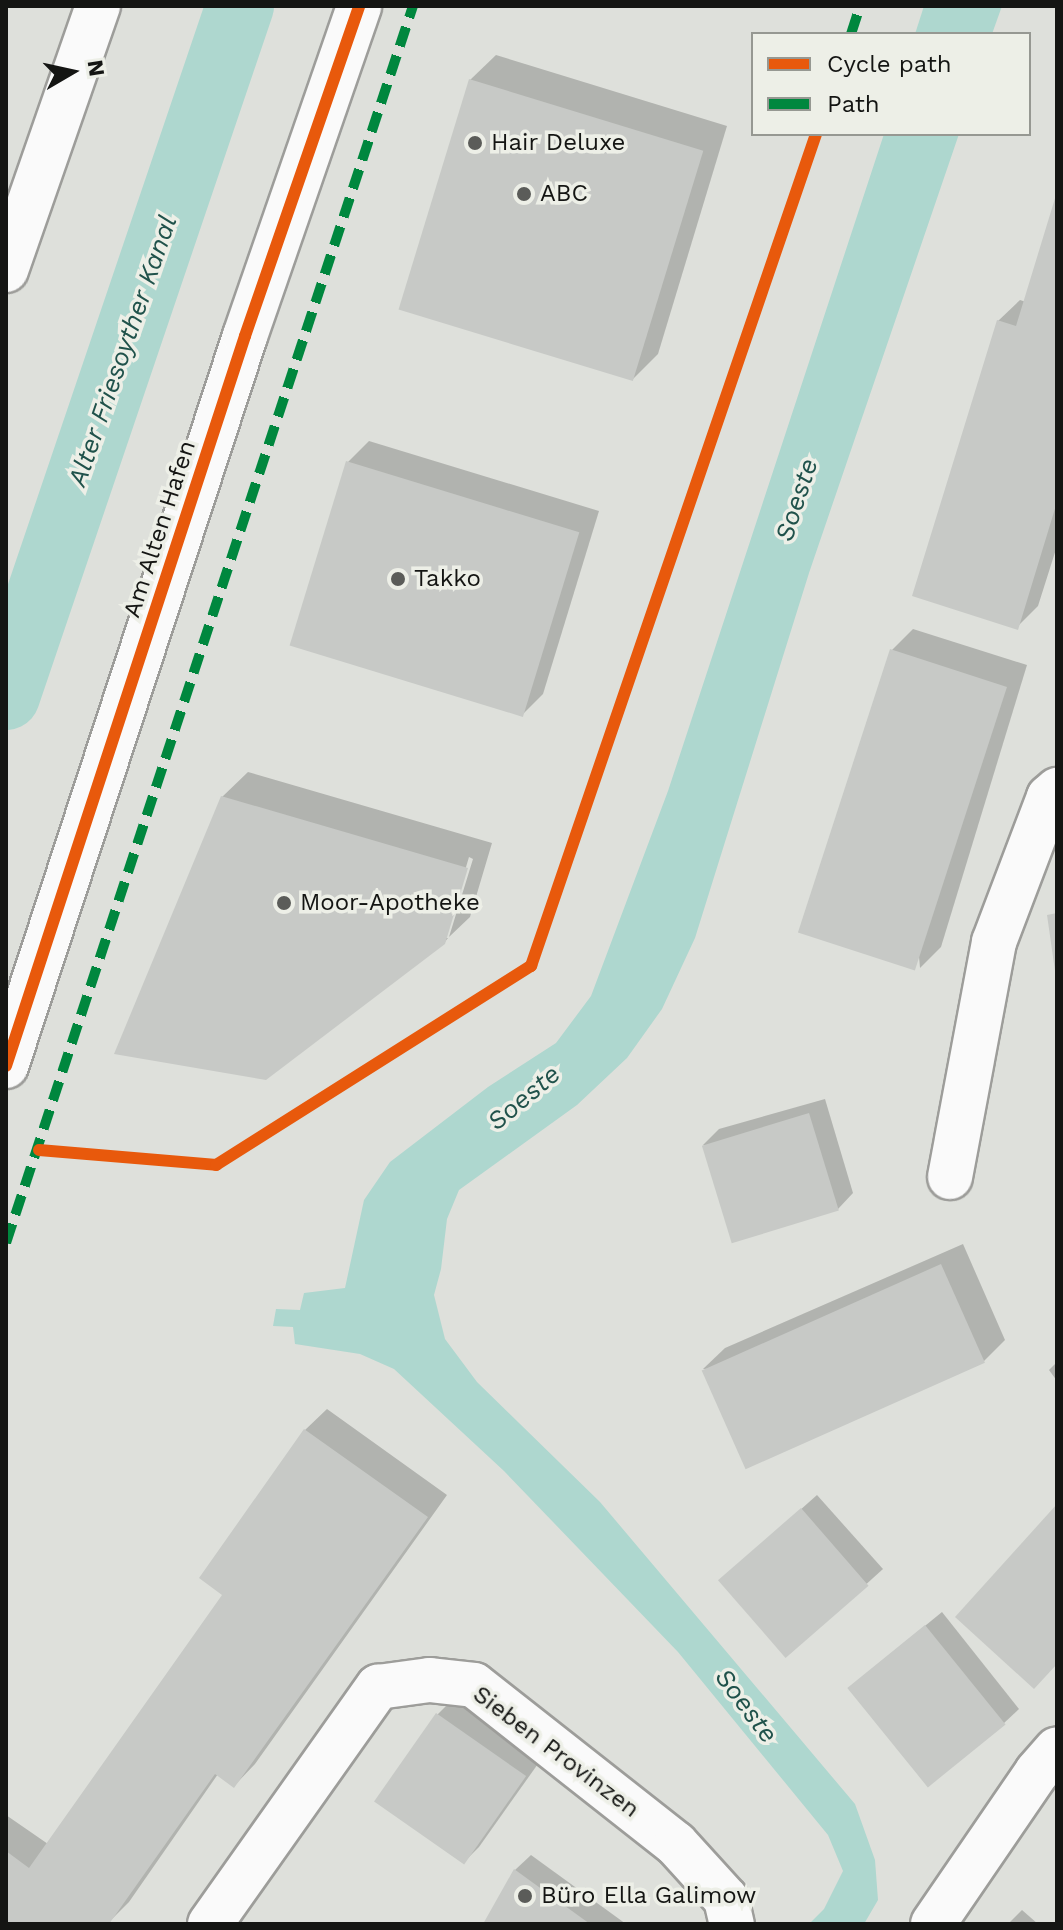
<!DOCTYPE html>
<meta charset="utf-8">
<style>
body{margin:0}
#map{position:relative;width:1063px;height:1930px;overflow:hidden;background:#dee0db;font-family:"Work Sans",sans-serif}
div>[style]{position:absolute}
.water>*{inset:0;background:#aed7cf}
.shadow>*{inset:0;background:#0003}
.canal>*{height:68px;margin:-34px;padding:0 34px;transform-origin:34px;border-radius:34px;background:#aed7cf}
.building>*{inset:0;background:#c7c9c6;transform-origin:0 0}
.roads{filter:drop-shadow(2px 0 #9d9d9a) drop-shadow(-2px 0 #9d9d9a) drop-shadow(0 2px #9d9d9a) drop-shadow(0 -2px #9d9d9a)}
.minor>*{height:44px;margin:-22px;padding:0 22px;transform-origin:22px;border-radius:22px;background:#fafafa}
.quiet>*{height:10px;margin-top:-5px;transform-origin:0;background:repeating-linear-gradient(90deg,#00873e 0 20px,transparent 0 30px)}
.cycleway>*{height:12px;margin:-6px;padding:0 6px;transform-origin:6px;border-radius:6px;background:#e8590c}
.dots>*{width:22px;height:22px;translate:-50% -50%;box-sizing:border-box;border:4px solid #edefe7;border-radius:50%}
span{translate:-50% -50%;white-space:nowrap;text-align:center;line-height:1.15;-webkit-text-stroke:7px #edefe7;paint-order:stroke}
.poi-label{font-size:24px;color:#141513}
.left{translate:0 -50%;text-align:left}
.street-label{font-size:24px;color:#141513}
.water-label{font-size:26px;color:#20524b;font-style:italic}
.frame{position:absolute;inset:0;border:8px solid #141513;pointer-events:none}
.legend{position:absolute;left:751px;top:32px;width:280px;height:104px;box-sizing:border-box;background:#edefe7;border:2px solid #969892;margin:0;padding:10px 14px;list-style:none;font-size:24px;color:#141513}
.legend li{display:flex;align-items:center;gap:16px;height:40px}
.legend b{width:40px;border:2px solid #969892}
.north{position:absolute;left:32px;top:32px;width:80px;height:80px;-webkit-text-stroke:6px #edefe7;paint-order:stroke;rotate:81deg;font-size:22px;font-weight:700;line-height:32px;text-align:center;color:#141513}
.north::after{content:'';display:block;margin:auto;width:28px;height:36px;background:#141513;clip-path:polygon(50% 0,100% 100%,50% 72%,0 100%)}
</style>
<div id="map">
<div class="water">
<div style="clip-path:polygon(924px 6px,1002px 6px,992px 34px,915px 34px)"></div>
<div style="clip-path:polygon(884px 134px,959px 134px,809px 573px,695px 938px,662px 1009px,627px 1058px,577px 1105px,459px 1190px,447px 1219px,441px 1269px,434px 1295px,445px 1339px,477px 1382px,600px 1502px,855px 1804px,875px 1860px,878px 1900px,864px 1924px,809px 1924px,824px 1909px,843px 1871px,828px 1835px,678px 1652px,504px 1471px,394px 1369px,360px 1354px,295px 1344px,293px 1327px,273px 1326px,276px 1309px,300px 1310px,304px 1293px,345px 1288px,364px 1200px,390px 1162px,488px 1087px,556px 1043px,591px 996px,668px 791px)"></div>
</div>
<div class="shadow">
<div style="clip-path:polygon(496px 55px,727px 126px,658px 354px,633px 379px,470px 80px)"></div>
<div style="clip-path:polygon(1057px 199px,1057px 546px,1038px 606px,1017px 627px,998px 321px,1020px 300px,1026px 302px)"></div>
<div style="clip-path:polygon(369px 441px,599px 511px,543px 694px,522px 715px,348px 462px)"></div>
<div style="clip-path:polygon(913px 629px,1027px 665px,941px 947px,920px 968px,892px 650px)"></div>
<div style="clip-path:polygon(248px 772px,492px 843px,470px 917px,449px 937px,473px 859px,469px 857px,445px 938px,448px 938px,444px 943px,222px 797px)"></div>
<div style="clip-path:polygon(825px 1099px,853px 1193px,838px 1209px,703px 1145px,719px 1129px)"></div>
<div style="clip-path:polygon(963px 1244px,1005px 1340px,984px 1361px,703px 1369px,725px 1348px)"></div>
<div style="clip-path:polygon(1057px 1362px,1057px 1381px,1049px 1370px)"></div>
<div style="clip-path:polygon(327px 1409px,447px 1495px,255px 1764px,234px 1786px,218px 1774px,129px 1902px,107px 1924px,6px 1924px,6px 1815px,48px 1844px,225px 1594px,305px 1430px)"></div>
<div style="clip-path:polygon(817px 1495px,883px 1569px,787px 1656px,737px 1566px)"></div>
<div style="clip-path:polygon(942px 1612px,1019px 1709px,1003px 1724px,849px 1688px)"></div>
<div style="clip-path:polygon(453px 1699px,540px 1761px,479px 1847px,463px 1863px,376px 1801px,438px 1714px)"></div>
<div style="clip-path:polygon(531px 1855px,626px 1924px,485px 1924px,515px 1870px)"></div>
<div style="clip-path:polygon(1022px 1910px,1038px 1924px,1008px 1924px)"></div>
</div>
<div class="canal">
<div style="left:6px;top:696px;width:729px;rotate:-71.27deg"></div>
</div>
<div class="building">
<div style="left:469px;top:79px;width:245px;height:241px;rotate:17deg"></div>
<div style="clip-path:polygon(1056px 195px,1057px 502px,1018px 630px,912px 596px,997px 320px,1016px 326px)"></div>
<div style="left:346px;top:461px;width:244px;height:193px;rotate:17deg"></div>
<div style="left:890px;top:649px;width:123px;height:298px;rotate:18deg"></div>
<div style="clip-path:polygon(221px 796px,468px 868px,445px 944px,266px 1080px,114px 1054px)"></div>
<div style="clip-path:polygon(1057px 913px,1057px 971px,1055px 971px,1047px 915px)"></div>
<div style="left:809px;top:1113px;width:102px;height:112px;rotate:73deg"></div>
<div style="left:941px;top:1264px;width:108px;height:262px;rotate:66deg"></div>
<div style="clip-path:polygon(304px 1429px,428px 1517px,234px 1788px,215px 1774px,109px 1924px,6px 1924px,6px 1851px,29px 1868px,222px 1595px,199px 1578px)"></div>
<div style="clip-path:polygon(1057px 1504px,1057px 1664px,1034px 1689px,955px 1617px)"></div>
<div style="left:801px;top:1508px;width:103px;height:110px;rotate:49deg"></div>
<div style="left:925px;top:1625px;width:128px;height:100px;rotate:51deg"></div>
<div style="left:436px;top:1713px;width:110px;height:108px;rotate:35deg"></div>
<div style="clip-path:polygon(514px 1869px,590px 1924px,483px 1924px)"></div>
</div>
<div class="roads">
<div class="minor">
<div style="left:6px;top:270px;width:280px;rotate:-70.8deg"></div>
<div style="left:6px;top:1066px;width:768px;rotate:-71.87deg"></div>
<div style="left:245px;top:336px;width:349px;rotate:-70.9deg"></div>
<div style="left:950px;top:1177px;width:239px;rotate:-79.4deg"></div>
<div style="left:994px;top:942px;width:155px;rotate:-69.2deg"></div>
<div style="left:1049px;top:797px;width:11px;rotate:-41deg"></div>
<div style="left:210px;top:1924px;width:291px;rotate:-54.7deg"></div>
<div style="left:378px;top:1687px;width:52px;rotate:-7.7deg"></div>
<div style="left:430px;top:1680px;width:44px;rotate:6.5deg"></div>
<div style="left:474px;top:1685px;width:257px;rotate:38.2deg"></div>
<div style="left:676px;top:1844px;width:74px;rotate:47.7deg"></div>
<div style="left:726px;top:1899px;width:26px;rotate:77deg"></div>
<div style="left:933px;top:1924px;width:184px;rotate:-55.6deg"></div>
<div style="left:1037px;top:1772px;width:30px;rotate:-49deg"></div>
</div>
</div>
<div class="quiet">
<div style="left:851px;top:34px;width:29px;rotate:-72deg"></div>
<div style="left:6px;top:1243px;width:1302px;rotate:-71.79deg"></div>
</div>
<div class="cycleway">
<div style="left:6px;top:1066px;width:768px;rotate:-71.87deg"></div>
<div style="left:245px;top:336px;width:349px;rotate:-70.9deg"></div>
<div style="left:39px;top:1150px;width:178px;rotate:4.8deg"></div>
<div style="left:216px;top:1165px;width:373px;rotate:-32.3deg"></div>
<div style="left:531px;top:966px;width:879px;rotate:-71.09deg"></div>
</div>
<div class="dots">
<div style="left:475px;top:143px;background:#5b5c59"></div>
<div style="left:524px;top:194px;background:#5b5c59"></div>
<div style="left:398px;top:579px;background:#5b5c59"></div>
<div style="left:284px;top:903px;background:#5b5c59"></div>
<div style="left:525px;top:1896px;background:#5b5c59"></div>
</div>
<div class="poi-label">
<span class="left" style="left:491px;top:143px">Hair Deluxe</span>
<span class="left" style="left:540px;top:194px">ABC</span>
<span class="left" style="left:414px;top:579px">Takko</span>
<span class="left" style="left:300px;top:903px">Moor-Apotheke</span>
<span class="left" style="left:541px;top:1896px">Büro Ella Galimow</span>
</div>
<div class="street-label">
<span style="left:160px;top:529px;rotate:-72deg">Am Alten Hafen</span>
<span style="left:556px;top:1752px;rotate:37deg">Sieben Provinzen</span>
</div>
<div class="water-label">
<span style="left:123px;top:351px;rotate:-71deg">Alter Friesoyther Kanal</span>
<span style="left:797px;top:500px;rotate:-72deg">Soeste</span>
<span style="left:524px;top:1098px;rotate:-40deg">Soeste</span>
<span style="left:746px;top:1706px;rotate:53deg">Soeste</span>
</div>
<div class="frame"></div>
<ul class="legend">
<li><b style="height:10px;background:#e8590c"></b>Cycle path</li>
<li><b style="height:10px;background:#00873e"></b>Path</li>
</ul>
<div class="north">N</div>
</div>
